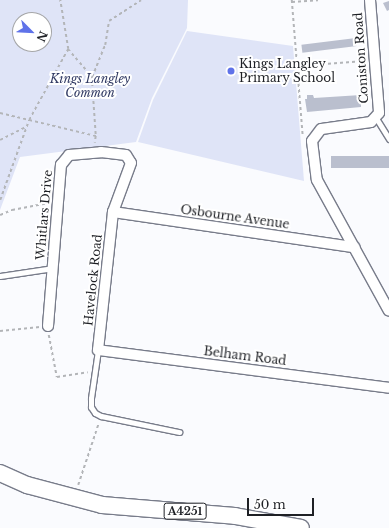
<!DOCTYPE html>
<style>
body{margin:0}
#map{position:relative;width:389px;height:528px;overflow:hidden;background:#fafbfe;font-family:"Libre Baskerville",serif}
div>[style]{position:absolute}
.green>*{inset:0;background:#dfe4f7}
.building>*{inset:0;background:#babfce;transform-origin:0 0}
.path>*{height:1.5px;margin-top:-0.75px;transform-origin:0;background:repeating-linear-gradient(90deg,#b3b5b8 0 3px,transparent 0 6px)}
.roads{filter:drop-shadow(1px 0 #787c8a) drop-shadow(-1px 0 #787c8a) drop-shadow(0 1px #787c8a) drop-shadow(0 -1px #787c8a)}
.service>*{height:5px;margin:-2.5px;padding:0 2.5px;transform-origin:2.5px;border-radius:2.5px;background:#fff}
.minor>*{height:10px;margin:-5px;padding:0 5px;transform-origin:5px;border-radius:5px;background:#fff}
.primary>*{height:16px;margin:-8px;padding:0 8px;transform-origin:8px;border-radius:8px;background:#fff}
.dots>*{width:11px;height:11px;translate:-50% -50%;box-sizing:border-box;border:2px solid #fff;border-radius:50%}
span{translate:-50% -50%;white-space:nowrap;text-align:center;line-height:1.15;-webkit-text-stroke:4px #fff;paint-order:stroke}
.shield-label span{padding:1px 3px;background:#fff;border:1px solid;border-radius:3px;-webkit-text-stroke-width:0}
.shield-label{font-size:11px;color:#1e2025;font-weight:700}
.street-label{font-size:12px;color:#1e2025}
.poi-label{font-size:12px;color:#1e2025}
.left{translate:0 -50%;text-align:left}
.park-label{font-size:12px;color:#323b64;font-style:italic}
.north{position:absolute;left:12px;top:12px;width:40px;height:40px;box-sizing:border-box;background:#fff;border:1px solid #a5a6a8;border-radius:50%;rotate:114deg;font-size:11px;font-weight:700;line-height:16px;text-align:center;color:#1e2025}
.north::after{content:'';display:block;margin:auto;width:14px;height:18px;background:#5f72e9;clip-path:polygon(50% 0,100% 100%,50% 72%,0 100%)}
.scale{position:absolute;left:247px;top:498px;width:67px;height:18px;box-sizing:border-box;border:2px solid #1e2025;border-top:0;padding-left:5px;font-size:12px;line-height:14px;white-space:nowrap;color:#1e2025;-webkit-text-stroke:3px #fff;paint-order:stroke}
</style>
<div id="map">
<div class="green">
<div style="clip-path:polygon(evenodd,0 0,188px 0,187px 28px,152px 98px,136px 142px,20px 157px,0 210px,0 0,20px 20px,44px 20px,44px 44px,20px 44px,20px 20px)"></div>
<div style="clip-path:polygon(187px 31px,293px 46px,304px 181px,138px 142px,153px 100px)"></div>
</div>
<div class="building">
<div style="clip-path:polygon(389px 1px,389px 10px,387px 11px,383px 3px)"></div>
<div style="left:356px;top:38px;width:8px;height:55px;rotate:83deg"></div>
<div style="clip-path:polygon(307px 95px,313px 95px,314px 98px,361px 95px,361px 107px,307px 112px,305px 99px,307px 99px)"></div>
<div style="left:389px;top:156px;width:12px;height:58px;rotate:90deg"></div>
</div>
<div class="path">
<div style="left:292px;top:0;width:137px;rotate:85.4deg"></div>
<div style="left:292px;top:2px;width:26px;rotate:-4deg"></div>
<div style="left:68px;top:49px;width:37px;rotate:49deg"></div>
<div style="left:92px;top:77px;width:59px;rotate:86.1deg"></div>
<div style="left:298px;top:66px;width:67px;rotate:-4.3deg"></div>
<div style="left:92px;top:77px;width:35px;rotate:-68deg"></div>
<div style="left:105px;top:45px;width:24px;rotate:-81deg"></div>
<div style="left:109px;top:21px;width:38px;rotate:-33deg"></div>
<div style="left:0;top:113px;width:99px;rotate:13.5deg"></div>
<div style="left:96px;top:136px;width:7px;rotate:98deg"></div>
<div style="left:0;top:140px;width:29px;rotate:-27deg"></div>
<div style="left:0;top:200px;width:85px;rotate:-70.1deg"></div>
<div style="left:29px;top:120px;width:81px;rotate:-61.2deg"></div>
<div style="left:68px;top:49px;width:50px;rotate:-99.3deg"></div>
<div style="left:0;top:215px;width:13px;rotate:-23deg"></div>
<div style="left:12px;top:210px;width:37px;rotate:-11deg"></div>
<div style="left:0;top:331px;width:40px;rotate:-5.7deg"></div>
<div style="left:49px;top:335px;width:43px;rotate:79.2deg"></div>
<div style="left:57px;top:377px;width:31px;rotate:-9deg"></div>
<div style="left:78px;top:485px;width:66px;rotate:-71.6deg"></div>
</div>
<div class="roads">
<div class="service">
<div style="left:376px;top:118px;width:25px;rotate:58deg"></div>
<div style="left:0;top:276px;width:54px;rotate:-8.6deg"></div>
<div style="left:98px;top:350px;width:49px;rotate:98.3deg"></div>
<div style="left:91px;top:398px;width:9px;rotate:90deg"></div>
<div style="left:91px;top:407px;width:7px;rotate:56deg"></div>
<div style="left:95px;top:413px;width:7px;rotate:27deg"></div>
<div style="left:101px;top:416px;width:80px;rotate:11.6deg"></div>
</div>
<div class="minor">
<div style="left:370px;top:0;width:113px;rotate:85.4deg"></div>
<div style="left:379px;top:113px;width:12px;rotate:132deg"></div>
<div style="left:371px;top:122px;width:50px;rotate:172deg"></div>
<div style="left:321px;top:129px;width:15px;rotate:127deg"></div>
<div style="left:312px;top:141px;width:39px;rotate:83deg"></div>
<div style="left:317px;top:180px;width:149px;rotate:61.2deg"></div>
<div style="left:113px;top:212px;width:244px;rotate:8.3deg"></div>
<div style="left:48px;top:326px;width:162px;rotate:-85.4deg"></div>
<div style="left:61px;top:165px;width:13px;rotate:-51deg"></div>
<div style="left:69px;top:155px;width:32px;rotate:-5deg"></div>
<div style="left:101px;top:152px;width:25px;rotate:7deg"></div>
<div style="left:126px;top:155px;width:9px;rotate:58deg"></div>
<div style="left:131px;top:163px;width:52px;rotate:110.2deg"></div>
<div style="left:113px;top:212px;width:139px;rotate:96.2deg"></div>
<div style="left:98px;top:350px;width:293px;rotate:7.4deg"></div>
</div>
<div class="primary">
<div style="left:0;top:473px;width:30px;rotate:24deg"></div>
<div style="left:27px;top:485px;width:78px;rotate:14.9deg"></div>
<div style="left:102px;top:505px;width:133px;rotate:4.7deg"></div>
<div style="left:235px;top:516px;width:67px;rotate:10.3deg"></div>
</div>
</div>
<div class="dots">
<div style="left:231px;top:71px;background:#5f72e9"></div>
</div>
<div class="shield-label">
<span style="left:185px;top:511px">A4251</span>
</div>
<div class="street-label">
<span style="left:361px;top:58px;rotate:-94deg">Coniston Road</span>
<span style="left:44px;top:215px;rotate:-85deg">Whitlars Drive</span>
<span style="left:235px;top:217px;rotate:8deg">Osbourne Avenue</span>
<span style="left:93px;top:280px;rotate:-84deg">Havelock Road</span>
<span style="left:245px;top:356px;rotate:7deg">Belham Road</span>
</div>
<div class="poi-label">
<span class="left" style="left:239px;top:71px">Kings Langley<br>Primary School</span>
</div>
<div class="park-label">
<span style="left:90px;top:86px">Kings Langley<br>Common</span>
</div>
<div class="north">N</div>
<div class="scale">50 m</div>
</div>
